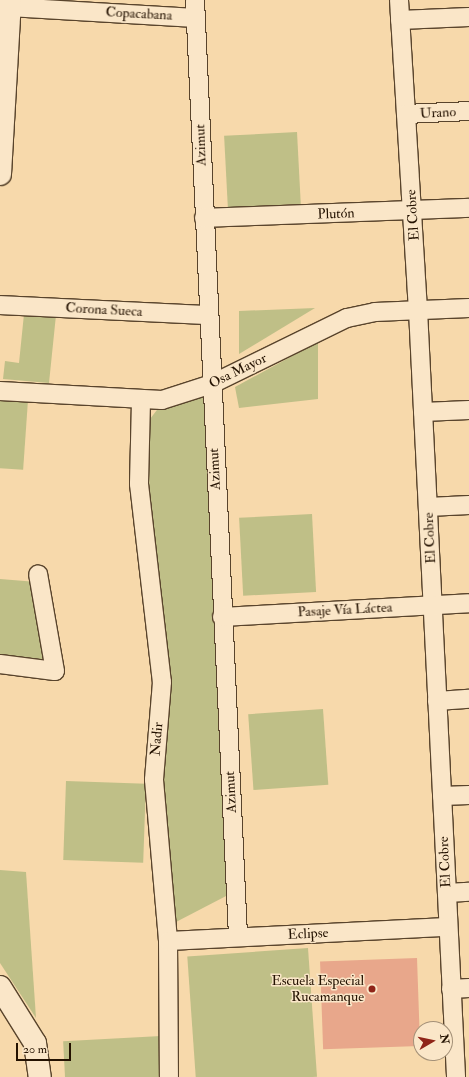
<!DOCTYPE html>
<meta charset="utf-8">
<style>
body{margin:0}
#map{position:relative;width:469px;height:1077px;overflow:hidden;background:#f7d9ab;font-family:"IM FELL Double Pica",serif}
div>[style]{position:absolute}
.green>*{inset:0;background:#bfbf87;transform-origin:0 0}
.building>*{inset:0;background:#e8a78b;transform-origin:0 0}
.roads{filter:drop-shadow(1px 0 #59442c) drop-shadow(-1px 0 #59442c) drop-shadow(0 1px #59442c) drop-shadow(0 -1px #59442c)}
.minor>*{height:18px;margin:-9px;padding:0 9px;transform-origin:9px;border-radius:9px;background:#fae6c8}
.tertiary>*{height:22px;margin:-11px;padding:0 11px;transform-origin:11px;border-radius:11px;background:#fae6c8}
.dots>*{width:11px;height:11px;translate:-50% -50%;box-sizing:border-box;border:2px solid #fae6c8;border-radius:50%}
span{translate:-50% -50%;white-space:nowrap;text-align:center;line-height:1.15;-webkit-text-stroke:3px #fae6c8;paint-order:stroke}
.street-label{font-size:14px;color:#241201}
.poi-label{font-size:14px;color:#241201}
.right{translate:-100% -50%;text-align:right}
.north{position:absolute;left:413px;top:1021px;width:40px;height:40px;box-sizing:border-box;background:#fae6c8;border:1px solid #a49178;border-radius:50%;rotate:81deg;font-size:11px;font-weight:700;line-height:16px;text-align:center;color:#241201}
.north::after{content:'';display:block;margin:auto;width:14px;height:18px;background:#8f2418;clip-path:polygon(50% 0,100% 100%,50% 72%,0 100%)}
.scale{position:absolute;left:16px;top:1043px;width:55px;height:18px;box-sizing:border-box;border:2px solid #241201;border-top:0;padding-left:5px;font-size:12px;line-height:14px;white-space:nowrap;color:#241201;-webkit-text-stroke:3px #fae6c8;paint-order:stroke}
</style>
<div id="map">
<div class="green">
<div style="left:297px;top:132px;width:72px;height:73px;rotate:87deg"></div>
<div style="clip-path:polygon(315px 308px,239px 354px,239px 311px)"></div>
<div style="clip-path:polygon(24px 314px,56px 315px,49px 383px,3px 379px,5px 361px,19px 363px)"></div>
<div style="clip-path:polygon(318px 342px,318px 399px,239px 408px,235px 387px)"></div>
<div style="clip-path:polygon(204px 390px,228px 895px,176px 922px,161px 782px,149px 496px,150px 419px,160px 406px)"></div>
<div style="left:0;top:399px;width:28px;height:69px;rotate:4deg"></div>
<div style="left:312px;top:514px;width:78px;height:73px;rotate:87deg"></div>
<div style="clip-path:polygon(0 579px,37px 582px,50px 665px,0 659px)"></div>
<div style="left:323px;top:709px;width:76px;height:75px;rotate:86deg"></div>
<div style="left:66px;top:781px;width:80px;height:79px;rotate:2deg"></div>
<div style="clip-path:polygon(0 870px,26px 872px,36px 1018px,0 963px)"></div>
<div style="left:308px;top:948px;width:129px;height:121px;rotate:86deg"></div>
<div style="left:161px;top:1036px;width:41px;height:98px;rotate:87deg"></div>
</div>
<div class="building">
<div style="left:417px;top:958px;width:88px;height:97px;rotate:88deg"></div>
</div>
<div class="roads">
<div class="minor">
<div style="left:195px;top:0;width:938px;rotate:87.37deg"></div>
<div style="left:399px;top:0;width:311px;rotate:86.5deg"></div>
<div style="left:418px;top:310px;width:768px;rotate:87.16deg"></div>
<div style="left:9px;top:7px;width:187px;rotate:3.4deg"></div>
<div style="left:400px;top:20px;width:69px;rotate:-2.5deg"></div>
<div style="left:406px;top:114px;width:63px;rotate:-2.7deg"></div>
<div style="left:204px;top:218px;width:265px;rotate:-2.2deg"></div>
<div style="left:0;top:305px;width:207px;rotate:2.8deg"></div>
<div style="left:0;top:391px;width:162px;rotate:3.2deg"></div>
<div style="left:162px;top:400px;width:52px;rotate:-17.7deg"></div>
<div style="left:212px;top:384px;width:150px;rotate:-26.1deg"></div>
<div style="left:347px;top:318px;width:29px;rotate:-12deg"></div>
<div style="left:375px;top:312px;width:94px;rotate:-2.4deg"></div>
<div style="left:141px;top:401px;width:83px;rotate:91.4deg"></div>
<div style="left:139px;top:484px;width:199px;rotate:83.4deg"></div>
<div style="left:162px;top:682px;width:98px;rotate:94.7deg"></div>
<div style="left:154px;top:780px;width:162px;rotate:85deg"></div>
<div style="left:168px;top:941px;width:136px;rotate:89.6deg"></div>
<div style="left:423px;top:412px;width:46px;rotate:-2.5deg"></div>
<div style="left:428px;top:507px;width:41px;rotate:-2.8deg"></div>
<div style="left:222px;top:617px;width:247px;rotate:-3.2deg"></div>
<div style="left:0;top:664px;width:55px;rotate:7.3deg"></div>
<div style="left:55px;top:671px;width:98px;rotate:-99.9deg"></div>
<div style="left:437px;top:701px;width:32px;rotate:-4deg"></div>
<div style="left:442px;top:796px;width:27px;rotate:-2deg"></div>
<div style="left:447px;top:893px;width:22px;rotate:-3deg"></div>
<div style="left:168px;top:941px;width:280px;rotate:-2.9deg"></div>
<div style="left:451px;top:989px;width:18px;rotate:-3deg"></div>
</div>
<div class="tertiary">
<div style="left:0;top:174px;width:174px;rotate:-86.7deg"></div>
<div style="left:0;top:987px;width:66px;rotate:58deg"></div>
<div style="left:35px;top:1043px;width:34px;rotate:82deg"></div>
</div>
</div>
<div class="dots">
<div style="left:372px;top:989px;background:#8f2418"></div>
</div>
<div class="street-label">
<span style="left:139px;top:14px;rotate:3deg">Copacabana</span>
<span style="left:438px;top:113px;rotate:-3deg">Urano</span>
<span style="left:201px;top:145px;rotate:-92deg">Azimut</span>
<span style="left:336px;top:214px;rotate:-2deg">Plutón</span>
<span style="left:413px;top:215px;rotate:-94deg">El Cobre</span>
<span style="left:104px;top:310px;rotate:3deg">Corona Sueca</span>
<span style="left:238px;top:371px;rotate:-26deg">Osa Mayor</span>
<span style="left:215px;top:469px;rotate:-93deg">Azimut</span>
<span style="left:430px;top:538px;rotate:-93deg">El Cobre</span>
<span style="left:345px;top:610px;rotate:-3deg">Pasaje Vía Láctea</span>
<span style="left:157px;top:739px;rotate:-85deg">Nadir</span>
<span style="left:231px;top:792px;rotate:-93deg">Azimut</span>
<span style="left:445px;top:862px;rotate:-93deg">El Cobre</span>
<span style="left:308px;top:934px;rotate:-3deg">Eclipse</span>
</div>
<div class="poi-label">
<span class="right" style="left:364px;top:989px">Escuela Especial<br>Rucamanque</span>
</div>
<div class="north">N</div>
<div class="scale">20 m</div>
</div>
